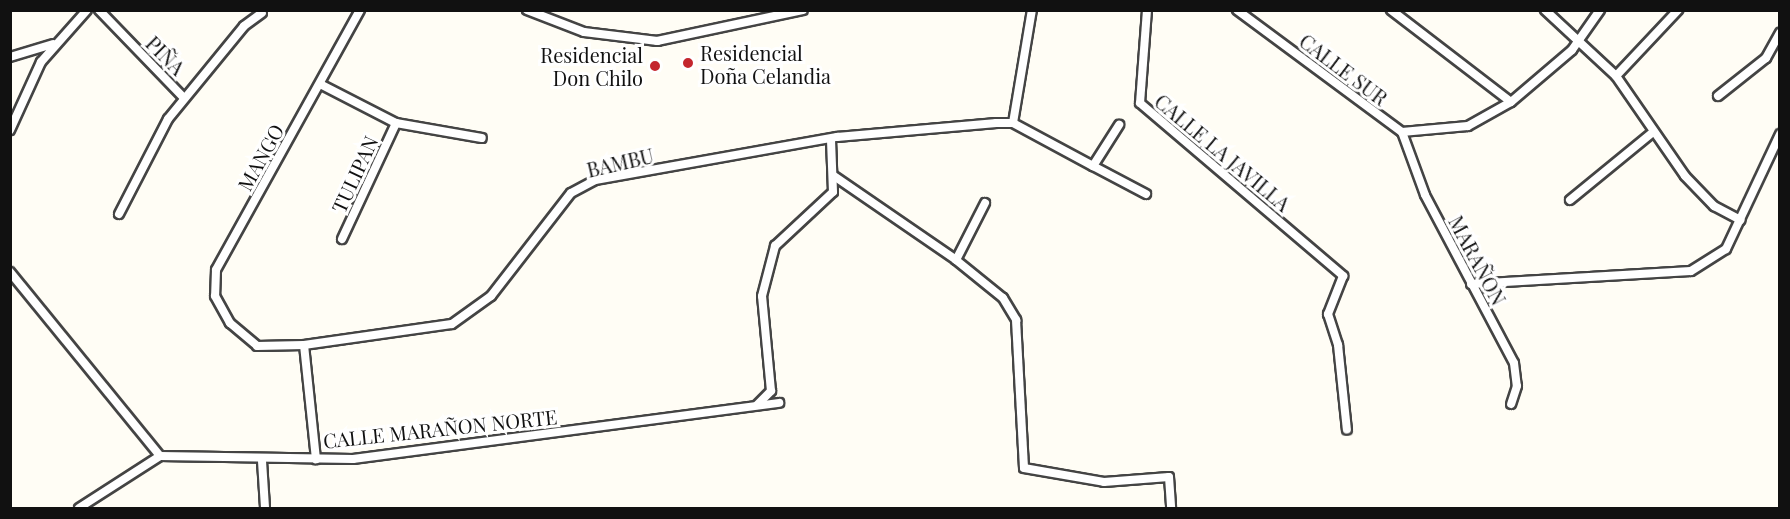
<!DOCTYPE html>
<meta charset="utf-8">
<style>
body{margin:0}
#map{position:relative;width:1790px;height:519px;overflow:hidden;background:#fffdf5;font-family:"Playfair Display",serif}
div>[style]{position:absolute}
.roads{filter:drop-shadow(2px 0 #444) drop-shadow(-2px 0 #444) drop-shadow(0 2px #444) drop-shadow(0 -2px #444)}
.minor>*{height:8px;margin:-4px;padding:0 4px;transform-origin:4px;border-radius:4px;background:#fff}
.dots>*{width:16px;height:16px;translate:-50% -50%;box-sizing:border-box;border:3px solid #fff;border-radius:50%}
span{translate:-50% -50%;white-space:nowrap;text-align:center;line-height:1.15;-webkit-text-stroke:6px #fff;paint-order:stroke}
.poi-label{font-size:20px;color:#111}
.left{translate:0 -50%;text-align:left}
.right{translate:-100% -50%;text-align:right}
.street-label{font-size:20px;color:#111}
.frame{position:absolute;inset:0;border:12px solid #111;pointer-events:none}
</style>
<div id="map">
<div class="roads">
<div class="minor">
<div style="left:99px;top:10px;width:122px;rotate:46deg"></div>
<div style="left:360px;top:10px;width:297px;rotate:119deg"></div>
<div style="left:216px;top:270px;width:26px;rotate:92deg"></div>
<div style="left:215px;top:296px;width:31px;rotate:61deg"></div>
<div style="left:230px;top:323px;width:35px;rotate:40deg"></div>
<div style="left:257px;top:346px;width:47px;rotate:-1.2deg"></div>
<div style="left:304px;top:345px;width:149px;rotate:-8.1deg"></div>
<div style="left:452px;top:324px;width:48px;rotate:-35.7deg"></div>
<div style="left:491px;top:296px;width:130px;rotate:-52.2deg"></div>
<div style="left:571px;top:193px;width:27px;rotate:-28deg"></div>
<div style="left:595px;top:180px;width:246px;rotate:-10.1deg"></div>
<div style="left:837px;top:137px;width:160px;rotate:-5deg"></div>
<div style="left:996px;top:123px;width:17px"></div>
<div style="left:1013px;top:123px;width:91px;rotate:28.3deg"></div>
<div style="left:1093px;top:166px;width:49px;rotate:-57.6deg"></div>
<div style="left:527px;top:10px;width:61px;rotate:21.1deg"></div>
<div style="left:584px;top:32px;width:74px;rotate:7deg"></div>
<div style="left:657px;top:41px;width:149px;rotate:-12deg"></div>
<div style="left:1147px;top:10px;width:93px;rotate:94.3deg"></div>
<div style="left:1140px;top:103px;width:267px;rotate:40.4deg"></div>
<div style="left:1343px;top:276px;width:41px;rotate:111.5deg"></div>
<div style="left:1328px;top:314px;width:33px;rotate:72deg"></div>
<div style="left:1338px;top:345px;width:85px;rotate:84deg"></div>
<div style="left:1237px;top:10px;width:205px;rotate:36.5deg"></div>
<div style="left:1391px;top:10px;width:151px;rotate:37.5deg"></div>
<div style="left:1545px;top:10px;width:97px;rotate:42.9deg"></div>
<div style="left:1616px;top:76px;width:121px;rotate:55.4deg"></div>
<div style="left:1685px;top:176px;width:42px;rotate:46deg"></div>
<div style="left:1714px;top:206px;width:30px;rotate:28deg"></div>
<div style="left:10px;top:57px;width:45px;rotate:-16.8deg"></div>
<div style="left:1616px;top:76px;width:91px;rotate:-46.8deg"></div>
<div style="left:320px;top:84px;width:85px;rotate:27.2deg"></div>
<div style="left:396px;top:123px;width:87px;rotate:9.9deg"></div>
<div style="left:1718px;top:96px;width:61px;rotate:-38.4deg"></div>
<div style="left:1766px;top:58px;width:29px;rotate:-61deg"></div>
<div style="left:1013px;top:123px;width:115px;rotate:-80.5deg"></div>
<div style="left:10px;top:130px;width:75px;rotate:-65.5deg"></div>
<div style="left:41px;top:62px;width:69px;rotate:-48.5deg"></div>
<div style="left:1402px;top:132px;width:67px;rotate:69.9deg"></div>
<div style="left:1425px;top:195px;width:190px;rotate:62.1deg"></div>
<div style="left:1514px;top:363px;width:23px;rotate:83deg"></div>
<div style="left:1517px;top:386px;width:19px;rotate:108deg"></div>
<div style="left:1402px;top:132px;width:66px;rotate:-5.2deg"></div>
<div style="left:1468px;top:126px;width:49px;rotate:-29.2deg"></div>
<div style="left:1511px;top:102px;width:80px;rotate:-40.4deg"></div>
<div style="left:1572px;top:50px;width:49px;rotate:-55deg"></div>
<div style="left:1093px;top:166px;width:60px;rotate:27.8deg"></div>
<div style="left:834px;top:176px;width:148px;rotate:34.5deg"></div>
<div style="left:956px;top:260px;width:64px;rotate:-63deg"></div>
<div style="left:1570px;top:200px;width:107px;rotate:-39.3deg"></div>
<div style="left:119px;top:214px;width:107px;rotate:-62.7deg"></div>
<div style="left:168px;top:119px;width:120px;rotate:-50.7deg"></div>
<div style="left:244px;top:26px;width:22px;rotate:-36deg"></div>
<div style="left:342px;top:239px;width:128px;rotate:-65deg"></div>
<div style="left:956px;top:260px;width:60px;rotate:39deg"></div>
<div style="left:1003px;top:298px;width:26px;rotate:59deg"></div>
<div style="left:1016px;top:320px;width:148px;rotate:86.9deg"></div>
<div style="left:1024px;top:468px;width:81px;rotate:9.9deg"></div>
<div style="left:1104px;top:482px;width:65px;rotate:-4.4deg"></div>
<div style="left:1169px;top:477px;width:31px;rotate:86deg"></div>
<div style="left:10px;top:272px;width:237px;rotate:50.8deg"></div>
<div style="left:160px;top:456px;width:193px;rotate:0.9deg"></div>
<div style="left:353px;top:459px;width:430px;rotate:-7.5deg"></div>
<div style="left:1471px;top:284px;width:220px;rotate:-3.4deg"></div>
<div style="left:1691px;top:271px;width:41px;rotate:-32.2deg"></div>
<div style="left:1726px;top:249px;width:127px;rotate:-64.8deg"></div>
<div style="left:304px;top:345px;width:115px;rotate:84deg"></div>
<div style="left:757px;top:405px;width:20px;rotate:-45deg"></div>
<div style="left:771px;top:391px;width:95px;rotate:-95.4deg"></div>
<div style="left:762px;top:296px;width:52px;rotate:-75.4deg"></div>
<div style="left:775px;top:246px;width:79px;rotate:-43deg"></div>
<div style="left:833px;top:192px;width:53px;rotate:-92.2deg"></div>
<div style="left:262px;top:461px;width:47px;rotate:86.3deg"></div>
<div style="left:79px;top:508px;width:96px;rotate:-32.7deg"></div>
</div>
</div>
<div class="dots">
<div style="left:688px;top:63px;background:#c4262e"></div>
<div style="left:655px;top:66px;background:#c4262e"></div>
</div>
<div class="poi-label">
<span class="left" style="left:700px;top:64px">Residencial<br>Doña Celandia</span>
<span class="right" style="left:643px;top:66px">Residencial<br>Don Chilo</span>
</div>
<div class="street-label">
<span style="left:166px;top:55px;rotate:45deg">PIÑA</span>
<span style="left:1344px;top:69px;rotate:37deg">CALLE SUR</span>
<span style="left:1223px;top:152px;rotate:40deg">CALLE LA JAVILLA</span>
<span style="left:260px;top:157px;rotate:-61deg">MANGO</span>
<span style="left:620px;top:162px;rotate:-13deg">BAMBU</span>
<span style="left:354px;top:174px;rotate:-65deg">TULIPAN</span>
<span style="left:1478px;top:260px;rotate:62deg">MARAÑON</span>
<span style="left:440px;top:428px;rotate:-6deg">CALLE MARAÑON NORTE</span>
</div>
<div class="frame"></div>
</div>
